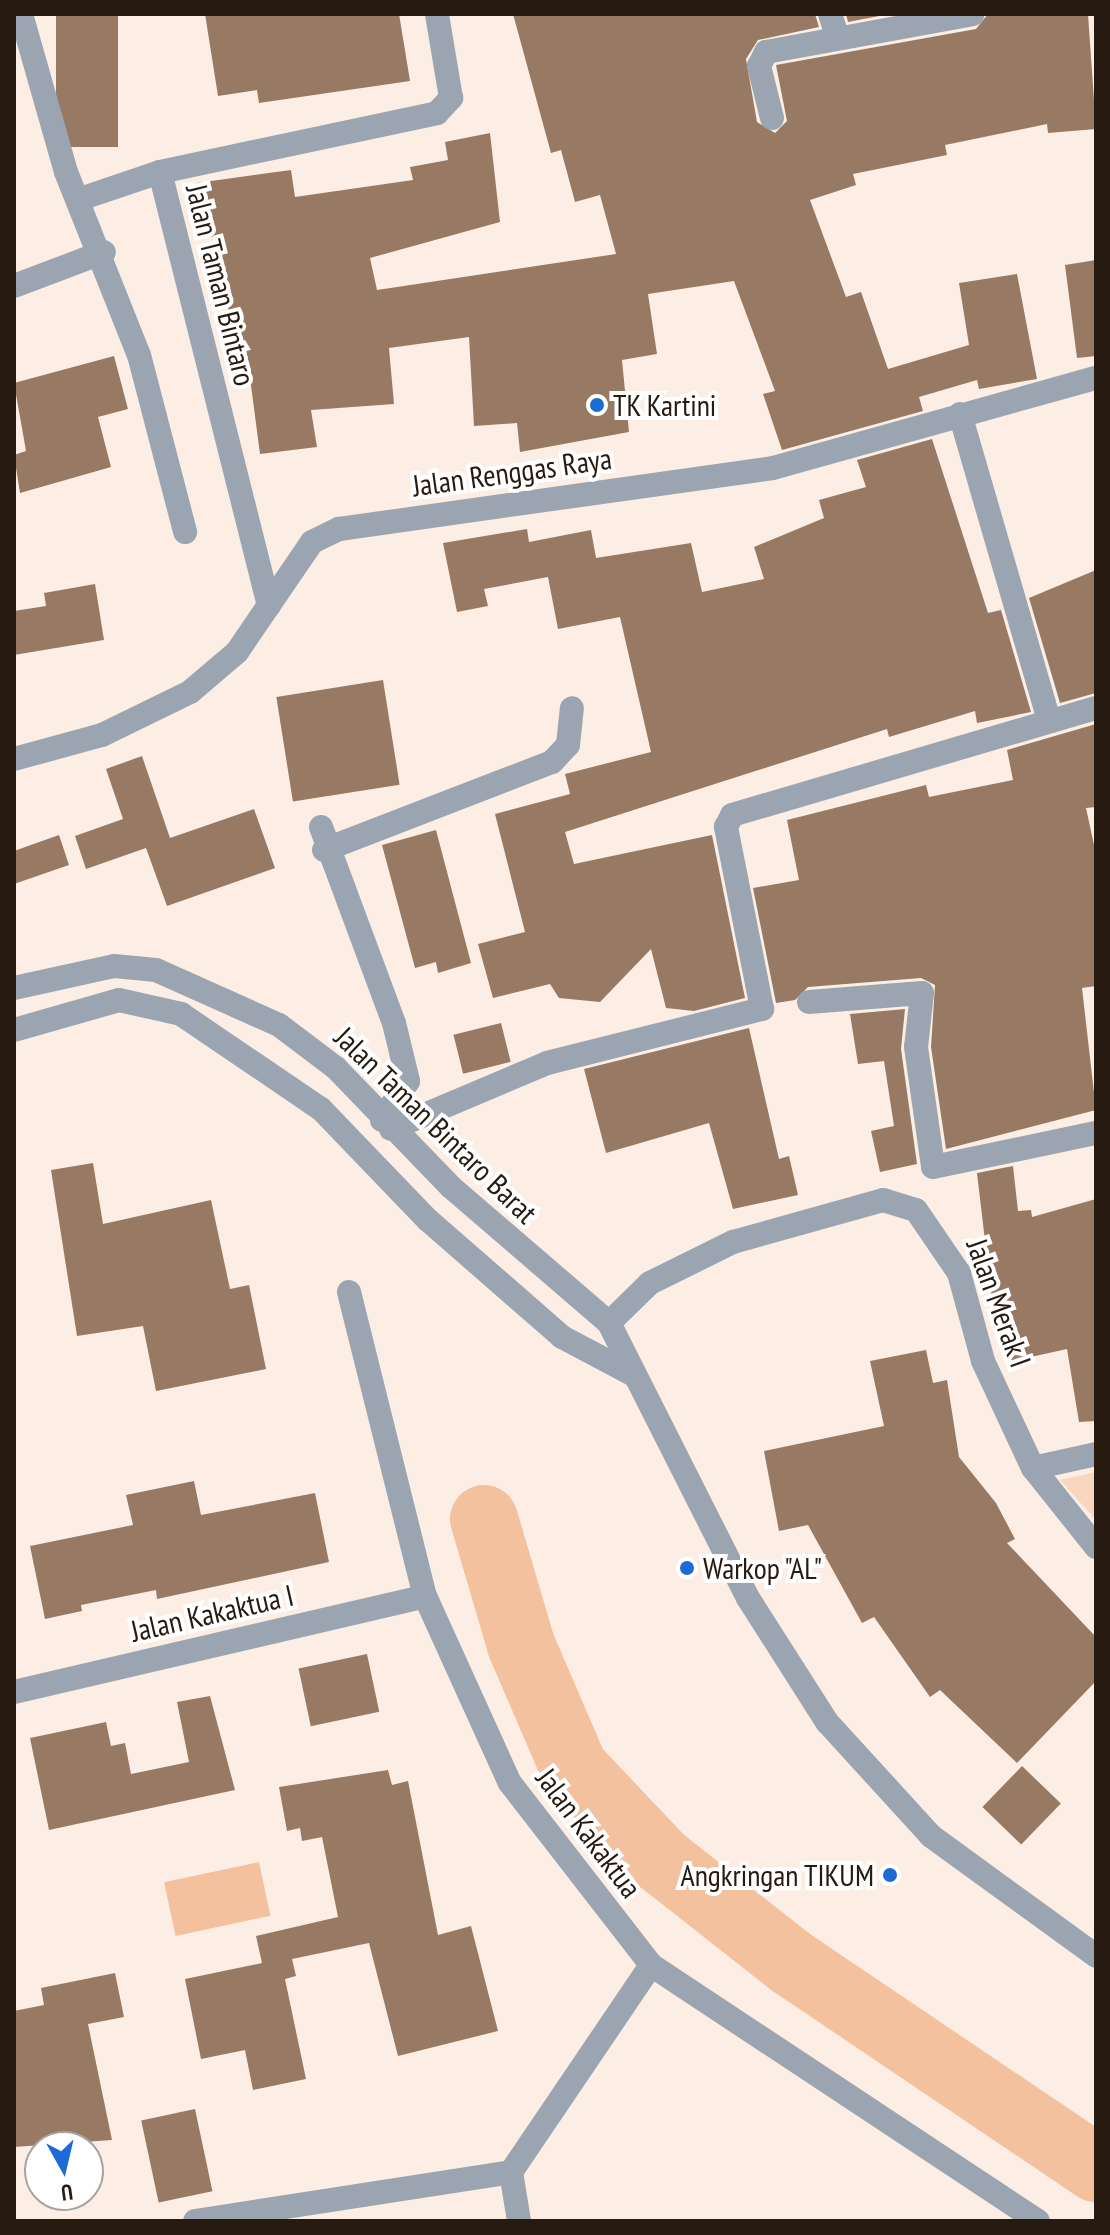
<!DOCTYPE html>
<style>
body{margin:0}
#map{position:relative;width:1110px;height:2235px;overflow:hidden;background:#fceee5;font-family:"PT Sans Narrow",sans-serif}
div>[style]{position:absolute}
.green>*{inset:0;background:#f9d6bf}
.water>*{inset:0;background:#f3c19e;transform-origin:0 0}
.river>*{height:68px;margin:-34px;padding:0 34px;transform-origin:34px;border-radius:34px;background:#f3c19e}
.building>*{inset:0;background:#987964;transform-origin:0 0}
.minor>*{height:24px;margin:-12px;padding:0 12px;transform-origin:12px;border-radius:12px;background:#9ba5b2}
.dots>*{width:22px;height:22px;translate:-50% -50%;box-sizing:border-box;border:4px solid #fff;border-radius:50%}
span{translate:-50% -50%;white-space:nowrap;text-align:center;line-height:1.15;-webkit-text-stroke:8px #fff;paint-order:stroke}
.street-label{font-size:30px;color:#261a11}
.poi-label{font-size:30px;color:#261a11}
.left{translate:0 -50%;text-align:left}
.right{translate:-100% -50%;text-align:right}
.frame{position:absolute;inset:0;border:16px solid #261a11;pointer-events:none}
.north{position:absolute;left:24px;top:2131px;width:80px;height:80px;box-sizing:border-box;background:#fff;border:2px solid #a8a3a0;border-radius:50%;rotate:172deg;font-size:22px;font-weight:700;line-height:32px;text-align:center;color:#261a11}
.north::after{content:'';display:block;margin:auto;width:28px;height:36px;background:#1d6bd5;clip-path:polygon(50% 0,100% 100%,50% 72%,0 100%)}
</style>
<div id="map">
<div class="green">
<div style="clip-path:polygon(1096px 1472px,1096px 1520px,1060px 1480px)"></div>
</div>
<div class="water">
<div style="left:259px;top:1862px;width:55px;height:97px;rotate:78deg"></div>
</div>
<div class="river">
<div style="left:484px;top:1519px;width:131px;rotate:73.6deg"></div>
<div style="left:521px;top:1645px;width:134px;rotate:66.7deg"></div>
<div style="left:574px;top:1768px;width:127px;rotate:46.6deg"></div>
<div style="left:661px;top:1860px;width:167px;rotate:38.2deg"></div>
<div style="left:792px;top:1963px;width:367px;rotate:34deg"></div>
</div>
<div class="building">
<div style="left:56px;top:14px;width:62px;height:133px"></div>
<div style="clip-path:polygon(205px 14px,399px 14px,410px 81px,259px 103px,257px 90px,218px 96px)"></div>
<div style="clip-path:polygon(513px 14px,815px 14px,819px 27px,758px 40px,746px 59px,757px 122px,775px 133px,787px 121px,776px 65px,976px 29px,988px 14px,1088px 14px,1096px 129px,1048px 133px,1047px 124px,945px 145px,947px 155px,853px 174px,856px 185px,810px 200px,846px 297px,861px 292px,888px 369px,969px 345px,959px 283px,1017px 274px,1037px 379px,979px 389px,977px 380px,919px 397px,923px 411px,782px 450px,763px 394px,775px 391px,734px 281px,648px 294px,657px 354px,622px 360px,629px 432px,520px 452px,517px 423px,474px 426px,469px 337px,389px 348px,394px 404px,311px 410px,317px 447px,260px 454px,245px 340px,233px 342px,218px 236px,205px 237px,197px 183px,291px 170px,295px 197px,413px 180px,410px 167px,448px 160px,445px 142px,490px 133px,500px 222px,370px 258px,377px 290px,616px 254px,600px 195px,575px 202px,561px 150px,551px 153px)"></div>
<div style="clip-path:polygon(846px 14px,890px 14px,848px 22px)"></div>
<div style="clip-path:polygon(1096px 260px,1096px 356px,1077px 358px,1065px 265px)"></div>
<div style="clip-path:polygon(114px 356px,128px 409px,98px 417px,111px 467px,20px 493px,14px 455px,26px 451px,14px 383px)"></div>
<div style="clip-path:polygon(932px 439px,988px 613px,1001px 610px,1031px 712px,977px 723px,975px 711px,889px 737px,887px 729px,565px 832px,574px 864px,712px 835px,745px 998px,694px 1011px,666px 1008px,651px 949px,600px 1002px,559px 998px,550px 984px,493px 998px,478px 944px,525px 932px,495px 814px,570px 794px,565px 774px,651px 752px,620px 617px,558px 629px,548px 577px,484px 589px,488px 606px,457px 612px,443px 543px,527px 529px,529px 542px,591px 530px,596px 558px,691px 543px,702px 592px,764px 579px,754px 547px,824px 518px,819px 500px,866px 487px,857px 460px)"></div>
<div style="clip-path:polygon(1096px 570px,1096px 693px,1060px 703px,1029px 598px)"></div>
<div style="clip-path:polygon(95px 584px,104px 640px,14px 655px,14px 611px,46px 606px,44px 593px)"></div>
<div style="left:383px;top:680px;width:106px;height:108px;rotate:81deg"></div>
<div style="clip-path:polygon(1096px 724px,1096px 807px,1086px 808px,1096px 854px,1096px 986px,1082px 988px,1096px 1110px,946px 1149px,931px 1047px,935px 985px,921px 978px,808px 987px,795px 1000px,776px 1003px,753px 888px,799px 880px,787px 820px,926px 785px,929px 797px,1013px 780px,1007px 750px)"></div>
<div style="clip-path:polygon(142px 756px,170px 838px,254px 809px,275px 868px,167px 906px,146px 848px,86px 869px,75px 836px,123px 819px,106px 769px)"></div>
<div style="clip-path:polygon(436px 830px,471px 963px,438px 973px,436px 962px,415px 968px,382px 845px)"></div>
<div style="clip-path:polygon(59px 835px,69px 865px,14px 884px,14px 851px)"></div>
<div style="clip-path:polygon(905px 1009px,901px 1049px,917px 1164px,880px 1172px,871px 1131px,894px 1126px,884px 1061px,858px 1064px,850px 1014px)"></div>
<div style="left:501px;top:1023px;width:40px;height:49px;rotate:76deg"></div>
<div style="clip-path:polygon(749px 1028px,779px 1159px,789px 1156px,798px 1195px,733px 1209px,709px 1123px,606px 1153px,584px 1069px)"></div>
<div style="clip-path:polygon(93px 1163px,103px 1224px,211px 1200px,230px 1289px,249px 1285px,266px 1369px,156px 1391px,143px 1326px,77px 1336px,51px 1170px)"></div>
<div style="clip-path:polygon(1013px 1166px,1018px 1211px,1031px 1210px,1032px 1217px,1096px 1199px,1096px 1421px,1079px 1422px,1067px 1349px,1012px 1361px,991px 1292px,977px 1173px)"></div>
<div style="clip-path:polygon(926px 1350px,933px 1383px,947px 1380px,959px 1457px,996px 1503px,1015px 1539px,1007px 1543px,1096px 1637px,1096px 1681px,1017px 1763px,940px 1690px,930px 1697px,874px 1617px,862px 1623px,808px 1525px,779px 1531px,764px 1451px,884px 1426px,870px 1361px)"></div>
<div style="clip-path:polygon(194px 1481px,201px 1515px,315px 1493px,329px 1562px,157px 1599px,156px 1590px,81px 1605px,82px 1611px,45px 1619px,30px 1546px,133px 1525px,126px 1495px)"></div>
<div style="left:367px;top:1654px;width:59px;height:70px;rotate:78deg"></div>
<div style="clip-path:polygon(210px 1696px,235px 1790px,49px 1830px,30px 1738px,106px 1722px,111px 1746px,125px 1743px,131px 1774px,189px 1762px,177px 1702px)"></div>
<div style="left:1022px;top:1766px;width:54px;height:57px;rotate:44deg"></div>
<div style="clip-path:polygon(388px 1770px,392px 1785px,408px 1781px,438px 1935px,471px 1926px,498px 2031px,398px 2056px,369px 1943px,292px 1959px,296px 1976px,285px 1979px,306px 2079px,253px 2090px,245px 2050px,201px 2059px,185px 1979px,262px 1963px,256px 1936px,338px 1917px,322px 1837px,302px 1841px,300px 1828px,287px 1831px,279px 1787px)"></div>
<div style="clip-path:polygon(115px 1973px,124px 2017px,88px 2024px,112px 2140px,14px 2147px,14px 2011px,44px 2005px,41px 1988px)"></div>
<div style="left:195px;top:2109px;width:84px;height:55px;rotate:78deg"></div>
</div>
<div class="minor">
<div style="left:21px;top:14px;width:164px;rotate:74.1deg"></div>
<div style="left:66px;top:172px;width:197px;rotate:68.3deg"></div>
<div style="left:139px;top:355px;width:183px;rotate:75.4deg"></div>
<div style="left:830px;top:14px;width:25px;rotate:72deg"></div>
<div style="left:772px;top:118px;width:54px;rotate:-104deg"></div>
<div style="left:759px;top:66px;width:16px;rotate:-63deg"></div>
<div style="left:766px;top:52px;width:210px;rotate:-10.4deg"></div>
<div style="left:160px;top:172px;width:447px;rotate:75.9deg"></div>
<div style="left:80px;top:199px;width:84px;rotate:-18.6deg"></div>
<div style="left:160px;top:172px;width:283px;rotate:-12deg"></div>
<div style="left:437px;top:113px;width:21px;rotate:-47deg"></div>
<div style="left:451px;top:98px;width:85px;rotate:-99.5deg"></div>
<div style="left:14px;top:286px;width:96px;rotate:-20.7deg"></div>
<div style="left:960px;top:414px;width:319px;rotate:73.8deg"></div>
<div style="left:14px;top:759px;width:91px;rotate:-15.3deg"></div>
<div style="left:102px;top:735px;width:98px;rotate:-26deg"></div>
<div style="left:190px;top:692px;width:62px;rotate:-40.4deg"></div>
<div style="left:237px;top:652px;width:133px;rotate:-55.7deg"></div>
<div style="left:312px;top:542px;width:30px;rotate:-26deg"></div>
<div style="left:339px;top:529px;width:438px;rotate:-8deg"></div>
<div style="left:773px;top:468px;width:335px;rotate:-15.6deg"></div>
<div style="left:321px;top:827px;width:209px;rotate:69.6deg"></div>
<div style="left:394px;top:1023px;width:60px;rotate:76.4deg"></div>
<div style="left:408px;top:1081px;width:47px;rotate:123.7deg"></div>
<div style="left:324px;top:850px;width:244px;rotate:-21.1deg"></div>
<div style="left:552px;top:762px;width:23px;rotate:-47deg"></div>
<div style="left:568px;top:745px;width:37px;rotate:-84deg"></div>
<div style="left:14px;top:988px;width:102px;rotate:-12.4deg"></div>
<div style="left:114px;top:966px;width:42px;rotate:5.4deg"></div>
<div style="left:156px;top:970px;width:135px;rotate:24.1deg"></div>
<div style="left:279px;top:1025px;width:71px;rotate:37deg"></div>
<div style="left:336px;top:1068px;width:165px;rotate:46deg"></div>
<div style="left:451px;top:1187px;width:208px;rotate:40.7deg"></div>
<div style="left:609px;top:1323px;width:308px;rotate:63.2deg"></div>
<div style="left:748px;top:1598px;width:147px;rotate:57.5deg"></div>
<div style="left:827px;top:1722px;width:154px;rotate:47.6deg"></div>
<div style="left:931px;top:1836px;width:204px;rotate:36deg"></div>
<div style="left:809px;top:1002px;width:113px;rotate:-4.6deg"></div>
<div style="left:922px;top:993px;width:54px;rotate:96.3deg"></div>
<div style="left:916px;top:1047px;width:121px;rotate:81.9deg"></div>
<div style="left:933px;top:1167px;width:167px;rotate:-11.8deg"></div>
<div style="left:14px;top:1030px;width:109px;rotate:-15.9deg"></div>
<div style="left:119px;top:1000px;width:64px;rotate:12.7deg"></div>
<div style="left:181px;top:1014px;width:169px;rotate:34.2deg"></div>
<div style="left:321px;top:1109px;width:154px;rotate:46.1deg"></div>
<div style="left:428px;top:1220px;width:178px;rotate:41.1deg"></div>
<div style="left:562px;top:1337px;width:79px;rotate:27.9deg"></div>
<div style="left:391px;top:1129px;width:169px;rotate:-22.9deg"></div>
<div style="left:547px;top:1063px;width:222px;rotate:-14.1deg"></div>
<div style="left:762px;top:1009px;width:186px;rotate:-101.2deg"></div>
<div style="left:726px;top:827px;width:13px;rotate:-63deg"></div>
<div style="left:732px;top:815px;width:379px;rotate:-16.4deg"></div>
<div style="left:349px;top:1292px;width:313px;rotate:76deg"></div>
<div style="left:425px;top:1596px;width:205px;rotate:65.6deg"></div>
<div style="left:510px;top:1783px;width:230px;rotate:52.2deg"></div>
<div style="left:651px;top:1965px;width:464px;rotate:33.5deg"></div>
<div style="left:609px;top:1323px;width:57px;rotate:-44.3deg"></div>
<div style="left:650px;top:1283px;width:93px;rotate:-26.3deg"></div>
<div style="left:733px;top:1242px;width:156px;rotate:-15.6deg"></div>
<div style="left:883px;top:1200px;width:34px;rotate:17deg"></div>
<div style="left:916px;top:1210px;width:76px;rotate:55.7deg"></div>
<div style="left:959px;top:1273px;width:91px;rotate:74.7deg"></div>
<div style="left:983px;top:1361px;width:118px;rotate:65deg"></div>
<div style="left:1033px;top:1468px;width:101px;rotate:51.4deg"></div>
<div style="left:1033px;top:1468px;width:65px;rotate:-12.5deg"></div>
<div style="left:14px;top:1692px;width:422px;rotate:-13.1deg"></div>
<div style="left:511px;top:2172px;width:50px;rotate:80.7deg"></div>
<div style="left:195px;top:2221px;width:320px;rotate:-8.8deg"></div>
<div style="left:511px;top:2172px;width:250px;rotate:-55.9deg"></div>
</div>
<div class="dots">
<div style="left:597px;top:405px;background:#1d6bd5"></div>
<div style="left:687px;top:1568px;background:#1d6bd5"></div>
<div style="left:890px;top:1875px;background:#1d6bd5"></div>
</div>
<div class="street-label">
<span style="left:221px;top:285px;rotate:76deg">Jalan Taman Bintaro</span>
<span style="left:512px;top:472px;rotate:-8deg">Jalan Renggas Raya</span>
<span style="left:436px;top:1125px;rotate:44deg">Jalan Taman Bintaro Barat</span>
<span style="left:999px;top:1303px;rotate:70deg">Jalan Merak I</span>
<span style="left:212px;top:1613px;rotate:-13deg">Jalan Kakaktua I</span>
<span style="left:589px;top:1833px;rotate:53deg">Jalan Kakaktua</span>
</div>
<div class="poi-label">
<span class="left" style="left:613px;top:405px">TK Kartini</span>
<span class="left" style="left:703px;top:1568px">Warkop "AL"</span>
<span class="right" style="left:874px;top:1875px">Angkringan TIKUM</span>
</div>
<div class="frame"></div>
<div class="north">U</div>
</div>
